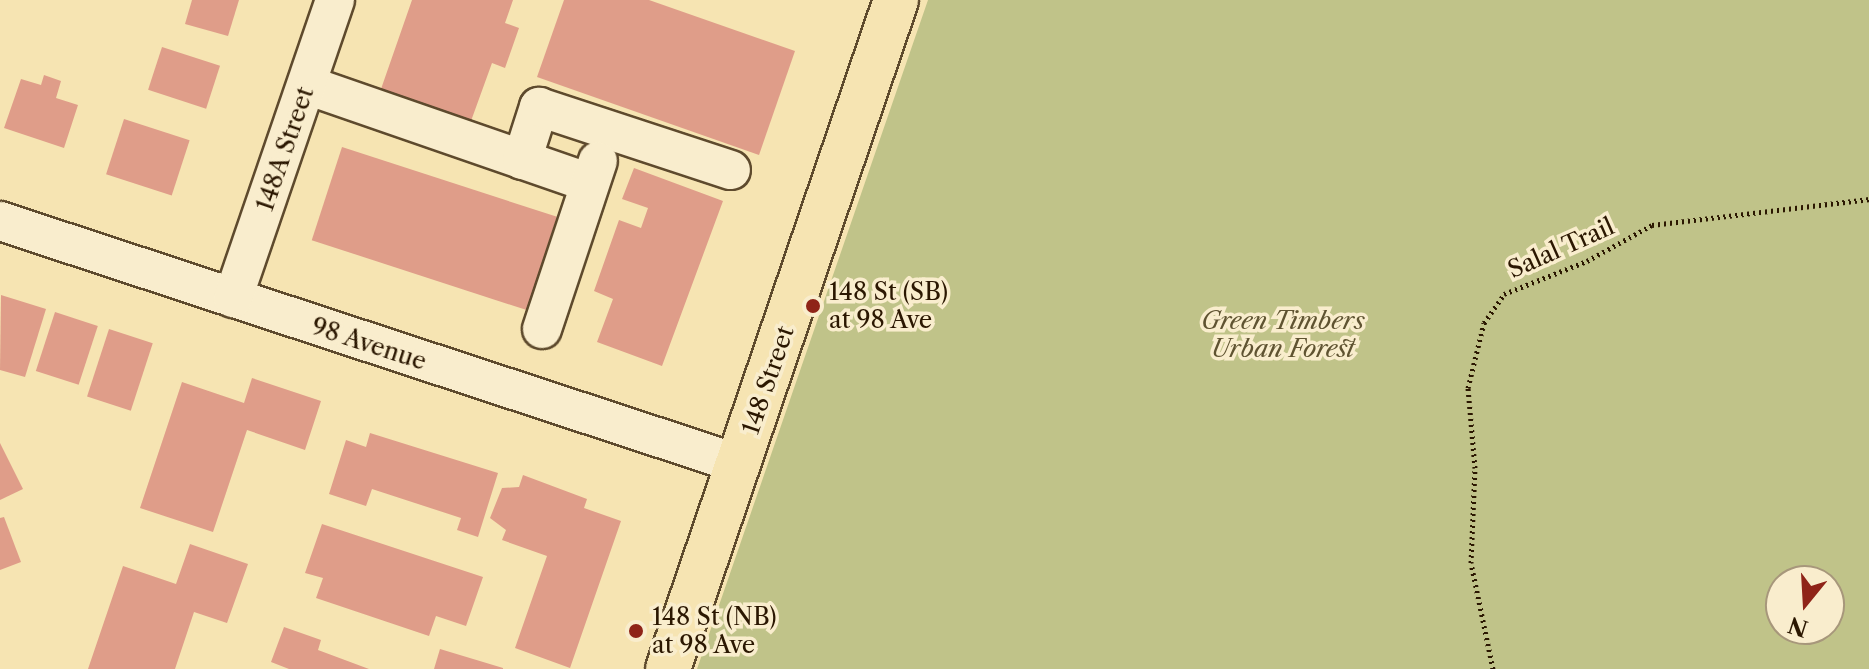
<!DOCTYPE html>
<style>
body{margin:0}
#map{position:relative;width:1869px;height:669px;overflow:hidden;background:#f6e4b2;font-family:"Libre Caslon Text",serif}
div>[style]{position:absolute}
.green>*{inset:0;background:#c0c389}
.building>*{inset:0;background:#df9d89;transform-origin:0 0}
.path>*{height:5px;margin-top:-2.5px;transform-origin:0;background:repeating-linear-gradient(90deg,#2b1701 0 2px,transparent 0 6px)}
.roads{filter:drop-shadow(2px 0 #5e4a2d) drop-shadow(-2px 0 #5e4a2d) drop-shadow(0 2px #5e4a2d) drop-shadow(0 -2px #5e4a2d)}
.minor>*{height:38px;margin:-19px;padding:0 19px;transform-origin:19px;border-radius:19px;background:#f9edcd}
.major>*{height:44px;margin:-22px;padding:0 22px;transform-origin:22px;border-radius:22px;background:#f6e4b2}
.dots>*{width:22px;height:22px;translate:-50% -50%;box-sizing:border-box;border:4px solid #f9edcd;border-radius:50%}
span{translate:-50% -50%;white-space:nowrap;text-align:center;line-height:1.15;-webkit-text-stroke:7px #f9edcd;paint-order:stroke}
.street-label{font-size:24px;color:#2b1701}
.poi-label{font-size:24px;color:#2b1701}
.left{translate:0 -50%;text-align:left}
.park-label{font-size:24px;color:#5f5331;font-style:italic}
.north{position:absolute;left:1765px;top:565px;width:80px;height:80px;box-sizing:border-box;background:#f9edcd;border:2px solid #a7977b;border-radius:50%;rotate:198deg;font-size:22px;font-weight:700;line-height:32px;text-align:center;color:#2b1701}
.north::after{content:'';display:block;margin:auto;width:28px;height:36px;background:#8f2418;clip-path:polygon(50% 0,100% 100%,50% 72%,0 100%)}
</style>
<div id="map">
<div class="green">
<div style="clip-path:polygon(evenodd,928px 0,1869px 0,1869px 669px,697px 669px,928px 0,1829px 581px,1829px 629px,1781px 629px,1781px 581px,1829px 581px)"></div>
</div>
<div class="building">
<div style="clip-path:polygon(192px 0,239px 0,228px 36px,185px 24px)"></div>
<div style="clip-path:polygon(412px 0,513px 0,505px 23px,519px 28px,505px 68px,492px 63px,471px 121px,381px 89px)"></div>
<div style="clip-path:polygon(564px 0,649px 0,795px 51px,759px 155px,537px 77px)"></div>
<div style="left:162px;top:47px;width:61px;height:45px;rotate:18deg"></div>
<div style="clip-path:polygon(44px 75px,61px 81px,56px 98px,78px 105px,64px 148px,4px 128px,21px 79px,41px 85px)"></div>
<div style="left:124px;top:119px;width:69px;height:58px;rotate:18deg"></div>
<div style="left:342px;top:147px;width:226px;height:98px;rotate:18deg"></div>
<div style="clip-path:polygon(634px 168px,723px 201px,662px 366px,597px 342px,613px 299px,594px 291px,619px 220px,641px 228px,648px 208px,622px 199px)"></div>
<div style="clip-path:polygon(1px 295px,46px 309px,25px 377px,0 370px)"></div>
<div style="left:55px;top:312px;width:45px;height:62px;rotate:18deg"></div>
<div style="left:109px;top:329px;width:46px;height:71px;rotate:18deg"></div>
<div style="clip-path:polygon(252px 378px,321px 401px,305px 450px,247px 430px,213px 532px,140px 508px,182px 382px,244px 403px)"></div>
<div style="clip-path:polygon(370px 433px,498px 473px,478px 537px,457px 530px,461px 518px,372px 489px,366px 506px,329px 494px,346px 440px,366px 447px)"></div>
<div style="clip-path:polygon(0 443px,23px 489px,0 500px)"></div>
<div style="clip-path:polygon(523px 475px,587px 499px,584px 508px,621px 521px,570px 668px,515px 648px,547px 556px,502px 540px,506px 530px,490px 518px,502px 488px,519px 487px)"></div>
<div style="clip-path:polygon(4px 517px,21px 562px,0 570px,0 518px)"></div>
<div style="clip-path:polygon(322px 524px,483px 577px,466px 626px,436px 616px,429px 636px,316px 598px,323px 578px,305px 573px)"></div>
<div style="clip-path:polygon(190px 544px,248px 564px,227px 623px,194px 612px,175px 669px,88px 669px,123px 566px,176px 584px)"></div>
<div style="clip-path:polygon(284px 627px,321px 640px,318px 650px,369px 669px,289px 669px,271px 662px)"></div>
<div style="clip-path:polygon(440px 649px,503px 668px,503px 669px,434px 669px)"></div>
</div>
<div class="path">
<div style="left:1493px;top:669px;width:108px;rotate:-101.7deg"></div>
<div style="left:1471px;top:563px;width:95px;rotate:-87.6deg"></div>
<div style="left:1475px;top:468px;width:80px;rotate:-95deg"></div>
<div style="left:1468px;top:388px;width:67px;rotate:-76.2deg"></div>
<div style="left:1484px;top:323px;width:35px;rotate:-55deg"></div>
<div style="left:1504px;top:294px;width:89px;rotate:-21.7deg"></div>
<div style="left:1587px;top:261px;width:74px;rotate:-29deg"></div>
<div style="left:1652px;top:225px;width:219px;rotate:-6.8deg"></div>
</div>
<div class="roads">
<div class="minor">
<div style="left:307px;top:85px;width:299px;rotate:19.1deg"></div>
<div style="left:522px;top:160px;width:56px;rotate:-72.2deg"></div>
<div style="left:539px;top:107px;width:202px;rotate:18.2deg"></div>
<div style="left:0;top:221px;width:778px;rotate:18.2deg"></div>
<div style="left:233px;top:298px;width:315px;rotate:-71.1deg"></div>
<div style="left:542px;top:329px;width:177px;rotate:-71.6deg"></div>
</div>
<div class="major">
<div style="left:668px;top:669px;width:707px;rotate:-71.18deg"></div>
</div>
</div>
<div class="dots">
<div style="left:813px;top:306px;background:#8f2418"></div>
<div style="left:636px;top:631px;background:#8f2418"></div>
</div>
<div class="street-label">
<span style="left:285px;top:149px;rotate:-71deg">148A Street</span>
<span style="left:1561px;top:248px;rotate:-24deg">Salal Trail</span>
<span style="left:369px;top:344px;rotate:18deg">98 Avenue</span>
<span style="left:768px;top:380px;rotate:-71deg">148 Street</span>
</div>
<div class="poi-label">
<span class="left" style="left:829px;top:306px">148 St (SB)<br>at 98 Ave</span>
<span class="left" style="left:652px;top:631px">148 St (NB)<br>at 98 Ave</span>
</div>
<div class="park-label">
<span style="left:1283px;top:335px">Green Timbers<br>Urban Forest</span>
</div>
<div class="north">N</div>
</div>
